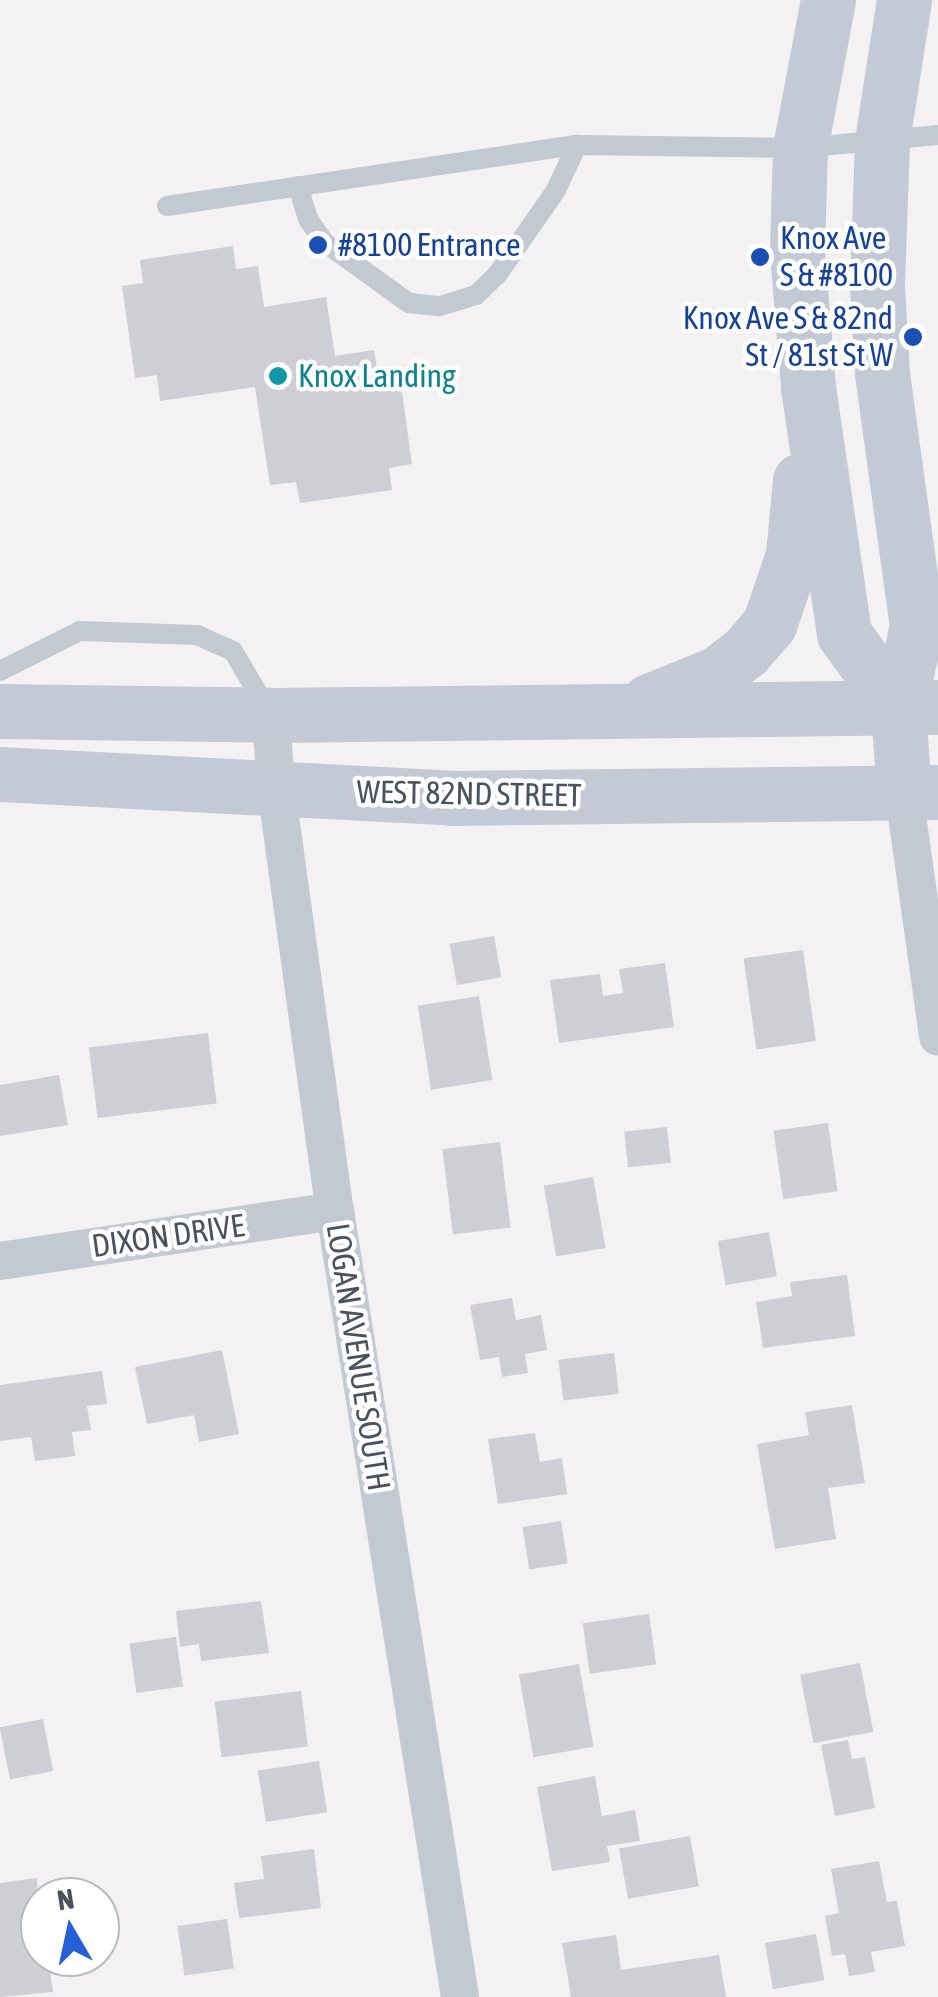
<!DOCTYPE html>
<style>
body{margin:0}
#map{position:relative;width:938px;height:1997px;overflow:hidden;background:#f3f1f1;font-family:"Asap Condensed",sans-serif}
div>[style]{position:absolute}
.building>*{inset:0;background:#cecfd5;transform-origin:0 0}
.lane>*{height:20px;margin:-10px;padding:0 10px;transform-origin:10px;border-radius:10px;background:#c2c9d1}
.street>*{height:38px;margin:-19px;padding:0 19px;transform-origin:19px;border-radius:19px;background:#c2c9d1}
.secondary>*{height:55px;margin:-27.5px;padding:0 27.5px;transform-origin:27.5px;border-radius:27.5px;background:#c3cad6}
.dots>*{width:28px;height:28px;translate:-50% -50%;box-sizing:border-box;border:5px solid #fff;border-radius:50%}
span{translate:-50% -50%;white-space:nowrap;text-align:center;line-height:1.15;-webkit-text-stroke:9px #fff;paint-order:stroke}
.transit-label{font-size:32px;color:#164399}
.left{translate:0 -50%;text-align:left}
.right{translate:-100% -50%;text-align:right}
.culture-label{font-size:32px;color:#0d838f}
.street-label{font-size:32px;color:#4a525d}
.north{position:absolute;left:20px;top:1877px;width:100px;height:100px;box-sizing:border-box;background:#fff;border:2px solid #b7babe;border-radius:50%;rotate:351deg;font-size:28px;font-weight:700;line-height:40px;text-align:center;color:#4a525d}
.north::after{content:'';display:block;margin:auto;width:35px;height:45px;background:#2560d8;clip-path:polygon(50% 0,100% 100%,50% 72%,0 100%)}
</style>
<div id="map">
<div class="building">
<div style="clip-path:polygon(233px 246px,236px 269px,258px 266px,264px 307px,326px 297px,335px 356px,374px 350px,378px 375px,399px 371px,412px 464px,389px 468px,392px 490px,300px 503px,296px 482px,270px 485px,255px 387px,160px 401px,157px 375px,135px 378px,122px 286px,143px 283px,140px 260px)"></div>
<div style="left:494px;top:936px;width:42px;height:45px;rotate:80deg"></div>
<div style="left:803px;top:950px;width:92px;height:60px;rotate:82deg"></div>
<div style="clip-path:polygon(665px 963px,674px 1027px,559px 1043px,550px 980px,600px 974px,603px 996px,623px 993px,619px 969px)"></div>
<div style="left:479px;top:996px;width:85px;height:62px;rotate:81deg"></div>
<div style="left:208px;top:1033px;width:71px;height:120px;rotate:83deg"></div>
<div style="clip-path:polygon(59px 1075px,68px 1125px,0 1136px,0 1085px)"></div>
<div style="left:828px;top:1123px;width:69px;height:55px;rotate:82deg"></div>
<div style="left:667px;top:1127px;width:36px;height:43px;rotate:84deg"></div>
<div style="left:500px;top:1142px;width:86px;height:58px;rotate:83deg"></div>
<div style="left:593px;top:1177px;width:72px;height:50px;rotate:80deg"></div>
<div style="left:769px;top:1232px;width:45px;height:52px;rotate:80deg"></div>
<div style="clip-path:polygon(847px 1275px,855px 1336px,763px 1348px,756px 1302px,792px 1296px,790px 1282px)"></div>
<div style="clip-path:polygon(512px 1298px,516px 1320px,541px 1315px,547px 1350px,525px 1354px,528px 1373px,502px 1377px,499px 1357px,480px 1360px,470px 1305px)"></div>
<div style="clip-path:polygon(222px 1350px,239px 1434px,199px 1442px,194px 1415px,147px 1424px,135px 1367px)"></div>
<div style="left:614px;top:1353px;width:41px;height:56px;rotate:83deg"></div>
<div style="clip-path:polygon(102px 1371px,107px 1404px,87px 1406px,91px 1430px,72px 1432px,75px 1456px,35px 1461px,31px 1437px,0 1441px,0 1385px)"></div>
<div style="clip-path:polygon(852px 1405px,865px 1483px,828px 1488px,836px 1539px,775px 1549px,757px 1444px,809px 1435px,805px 1412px)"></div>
<div style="clip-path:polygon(535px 1433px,540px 1462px,562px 1458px,567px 1494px,498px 1504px,488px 1439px)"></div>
<div style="left:561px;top:1521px;width:43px;height:39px;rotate:81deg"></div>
<div style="clip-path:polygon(261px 1601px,269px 1653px,201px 1661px,199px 1644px,180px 1647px,176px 1611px)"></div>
<div style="left:649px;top:1614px;width:51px;height:67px;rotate:82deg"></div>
<div style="left:176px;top:1637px;width:50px;height:47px;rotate:82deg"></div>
<div style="left:860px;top:1663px;width:70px;height:61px;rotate:79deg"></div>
<div style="left:579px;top:1664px;width:84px;height:61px;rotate:80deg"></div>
<div style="left:301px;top:1691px;width:56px;height:87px;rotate:83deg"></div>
<div style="left:43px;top:1719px;width:53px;height:44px;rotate:79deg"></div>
<div style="clip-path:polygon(848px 1740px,852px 1759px,865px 1757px,875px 1808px,835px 1816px,821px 1745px)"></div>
<div style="left:319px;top:1761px;width:52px;height:62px;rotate:81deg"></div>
<div style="clip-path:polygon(595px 1776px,602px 1816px,635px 1810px,640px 1841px,607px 1846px,610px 1862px,552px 1871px,537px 1787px)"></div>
<div style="left:690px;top:1836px;width:51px;height:72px;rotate:80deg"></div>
<div style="clip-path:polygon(314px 1849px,321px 1908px,239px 1918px,234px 1883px,264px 1879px,261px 1856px)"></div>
<div style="clip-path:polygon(879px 1861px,887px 1902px,897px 1901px,905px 1946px,871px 1952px,875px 1972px,849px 1976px,845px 1954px,832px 1956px,825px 1916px,839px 1913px,831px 1869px)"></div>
<div style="clip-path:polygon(37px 1878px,40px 1957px,48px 1957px,53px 1992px,0 1997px,0 1883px)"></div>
<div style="left:227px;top:1919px;width:50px;height:50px;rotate:82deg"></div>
<div style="left:816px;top:1934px;width:47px;height:52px;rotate:80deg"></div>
<div style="clip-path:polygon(616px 1935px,621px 1970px,719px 1955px,726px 1997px,571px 1997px,562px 1943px)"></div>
</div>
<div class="lane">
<div style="left:298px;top:186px;width:34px;rotate:73deg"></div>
<div style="left:308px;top:219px;width:28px;rotate:55deg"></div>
<div style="left:324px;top:242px;width:105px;rotate:35.7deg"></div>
<div style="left:409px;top:303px;width:31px;rotate:6deg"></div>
<div style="left:440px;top:306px;width:38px;rotate:-17deg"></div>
<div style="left:476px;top:295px;width:29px;rotate:-44deg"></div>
<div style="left:497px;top:275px;width:103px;rotate:-55.2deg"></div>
<div style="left:556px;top:190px;width:50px;rotate:-65deg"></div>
<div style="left:167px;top:206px;width:415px;rotate:-8.5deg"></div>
<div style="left:577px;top:145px;width:223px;rotate:0.8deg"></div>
<div style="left:800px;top:148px;width:139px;rotate:-5.4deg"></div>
<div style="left:0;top:671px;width:89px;rotate:-26.6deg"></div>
<div style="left:80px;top:631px;width:117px;rotate:2deg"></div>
<div style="left:197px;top:635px;width:39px;rotate:24deg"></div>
<div style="left:233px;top:651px;width:67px;rotate:59.6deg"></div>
</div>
<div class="street">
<div style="left:271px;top:715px;width:73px;rotate:86.1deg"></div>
<div style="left:276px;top:788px;width:427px;rotate:82.1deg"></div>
<div style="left:335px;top:1211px;width:796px;rotate:80.96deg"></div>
<div style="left:904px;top:794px;width:245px;rotate:82deg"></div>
<div style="left:0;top:1261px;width:339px;rotate:-8.5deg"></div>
</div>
<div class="secondary">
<div style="left:828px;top:0;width:151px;rotate:100.7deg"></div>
<div style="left:800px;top:148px;width:104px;rotate:91.7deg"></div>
<div style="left:797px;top:252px;width:135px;rotate:85.3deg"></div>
<div style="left:808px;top:387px;width:250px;rotate:81.7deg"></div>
<div style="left:844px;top:634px;width:92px;rotate:53.9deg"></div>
<div style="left:904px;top:0;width:143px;rotate:98.9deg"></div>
<div style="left:882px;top:141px;width:145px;rotate:92deg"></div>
<div style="left:877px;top:286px;width:88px;rotate:86.7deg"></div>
<div style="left:882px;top:374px;width:254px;rotate:82.1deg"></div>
<div style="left:917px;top:626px;width:84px;rotate:103deg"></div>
<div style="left:898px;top:708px;width:86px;rotate:86deg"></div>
<div style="left:649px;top:701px;width:74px;rotate:-22.1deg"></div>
<div style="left:718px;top:673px;width:36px;rotate:-38deg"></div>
<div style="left:746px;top:651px;width:35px;rotate:-49deg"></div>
<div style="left:769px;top:625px;width:74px;rotate:-71.1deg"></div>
<div style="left:793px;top:555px;width:75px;rotate:-84.7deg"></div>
<div style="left:0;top:711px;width:271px;rotate:0.8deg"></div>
<div style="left:271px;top:715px;width:667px;rotate:-0.69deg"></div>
<div style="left:0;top:774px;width:452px;rotate:3deg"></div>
<div style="left:451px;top:798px;width:487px;rotate:-0.7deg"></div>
</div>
<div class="dots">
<div style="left:318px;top:245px;background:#1a4fb4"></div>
<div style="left:760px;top:257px;background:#1a4fb4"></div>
<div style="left:913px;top:337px;background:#1a4fb4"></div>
<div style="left:278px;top:376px;background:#0f9aa8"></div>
</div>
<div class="transit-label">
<span class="left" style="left:780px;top:257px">Knox Ave<br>S &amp; #8100</span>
<span class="left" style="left:338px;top:245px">#8100 Entrance</span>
<span class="right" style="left:893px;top:337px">Knox Ave S &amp; 82nd<br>St / 81st St W</span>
</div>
<div class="culture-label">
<span class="left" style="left:298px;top:376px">Knox Landing</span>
</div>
<div class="street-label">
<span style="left:469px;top:794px;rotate:1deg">WEST 82ND STREET</span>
<span style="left:168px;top:1236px;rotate:-8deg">DIXON DRIVE</span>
<span style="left:358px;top:1357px;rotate:81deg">LOGAN AVENUE SOUTH</span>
</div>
<div class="north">N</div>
</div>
